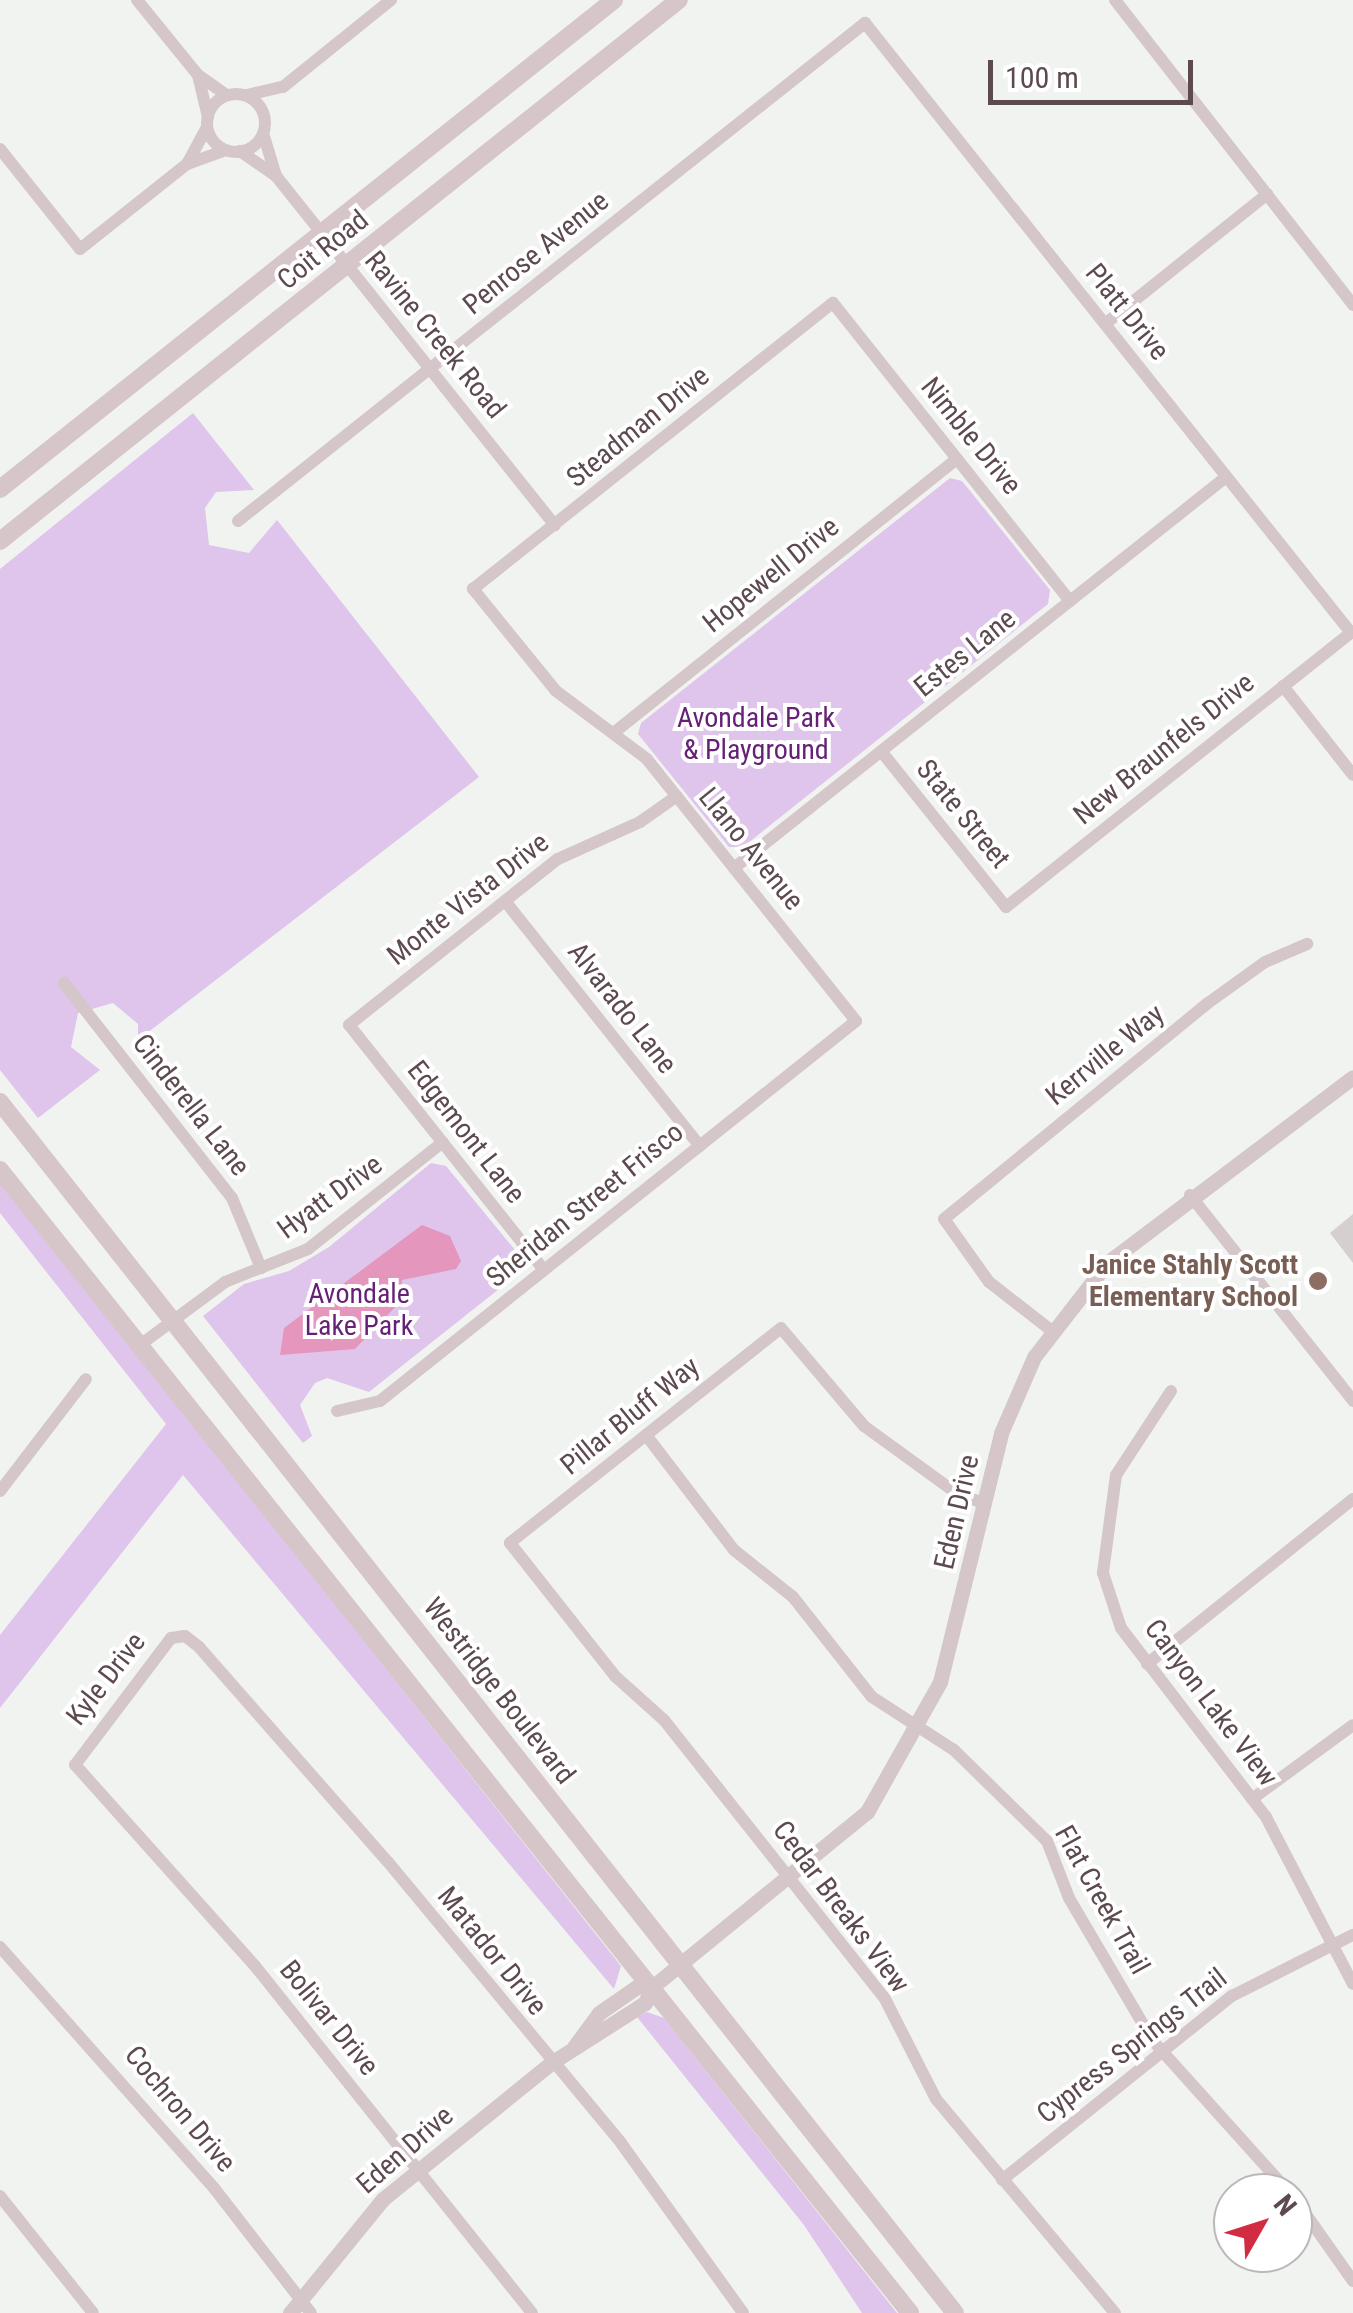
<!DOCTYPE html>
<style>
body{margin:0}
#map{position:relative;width:1353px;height:2313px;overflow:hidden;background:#f1f3f1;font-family:"Roboto Condensed",sans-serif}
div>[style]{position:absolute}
.green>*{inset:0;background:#dfc4eb}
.water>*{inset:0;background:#e496bc}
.building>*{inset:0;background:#d5cfcf}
.minor>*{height:12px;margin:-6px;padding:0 6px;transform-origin:6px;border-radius:6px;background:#d4c6c9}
.minor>.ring{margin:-6px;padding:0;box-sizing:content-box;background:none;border:12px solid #d4c6c9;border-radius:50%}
.tertiary>*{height:15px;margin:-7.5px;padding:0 7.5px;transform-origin:7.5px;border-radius:7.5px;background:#d4c6c9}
.secondary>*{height:18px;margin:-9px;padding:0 9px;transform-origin:9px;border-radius:9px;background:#d7c6c9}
.dots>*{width:28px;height:28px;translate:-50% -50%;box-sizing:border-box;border:5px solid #fff;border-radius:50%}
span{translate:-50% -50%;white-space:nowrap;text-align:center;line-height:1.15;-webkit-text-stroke:8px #fff;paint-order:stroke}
.street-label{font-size:28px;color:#5c4a4e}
.park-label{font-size:28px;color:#662177}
.education-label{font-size:28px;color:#785e54;font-weight:700}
.right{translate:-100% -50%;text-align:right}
.north{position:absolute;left:1213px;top:2173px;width:100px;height:100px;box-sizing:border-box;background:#fff;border:2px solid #beb7b8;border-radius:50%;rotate:51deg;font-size:28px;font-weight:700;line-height:40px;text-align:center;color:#5c4a4e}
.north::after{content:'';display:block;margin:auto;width:35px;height:45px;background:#d22c42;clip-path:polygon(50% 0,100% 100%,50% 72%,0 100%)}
.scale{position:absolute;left:988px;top:60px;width:205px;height:45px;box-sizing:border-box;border:5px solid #5c4a4e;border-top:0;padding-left:12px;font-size:30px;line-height:35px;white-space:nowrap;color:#5c4a4e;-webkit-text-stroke:8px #fff;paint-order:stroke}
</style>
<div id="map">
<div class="green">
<div style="clip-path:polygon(193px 413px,254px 490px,216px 492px,205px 508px,209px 545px,249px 553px,277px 520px,479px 777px,138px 1040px,138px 1024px,113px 1003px,78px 1013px,71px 1047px,100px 1070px,38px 1118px,0 1070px,0 569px)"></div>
<div style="clip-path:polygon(950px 478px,962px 481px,1050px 590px,1048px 604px,743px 847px,729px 847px,638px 734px,641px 723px)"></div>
<div style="clip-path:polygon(431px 1163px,446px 1166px,519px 1255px,514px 1277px,369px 1392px,327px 1378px,315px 1383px,300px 1405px,312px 1436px,303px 1443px,203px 1316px,244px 1284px,289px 1271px,329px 1247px)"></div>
<div style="clip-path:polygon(0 1181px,621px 1966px,614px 1989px,183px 1475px,0 1708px,0 1635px,166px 1424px,0 1213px)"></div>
<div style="clip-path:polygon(647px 2012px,664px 2018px,897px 2313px,862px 2313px,804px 2225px,637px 2017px)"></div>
</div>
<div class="water">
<div style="clip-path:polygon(422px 1225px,450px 1236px,461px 1261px,456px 1269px,402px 1280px,401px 1301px,355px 1349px,280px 1355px,284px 1328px)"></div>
</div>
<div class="building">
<div style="clip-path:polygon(1353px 1214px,1353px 1263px,1330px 1233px)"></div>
</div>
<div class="minor">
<div style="left:137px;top:0;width:97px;rotate:50.9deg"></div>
<div style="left:198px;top:75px;width:35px;rotate:35deg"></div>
<div style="left:1115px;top:0;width:387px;rotate:52deg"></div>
<div style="left:198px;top:75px;width:43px;rotate:76.6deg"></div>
<div class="ring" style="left:207px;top:94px;width:46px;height:46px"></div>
<div style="left:247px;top:95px;width:37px;rotate:-13deg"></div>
<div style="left:283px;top:87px;width:139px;rotate:-38.9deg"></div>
<div style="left:263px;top:133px;width:45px;rotate:73.2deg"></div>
<div style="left:0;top:149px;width:128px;rotate:51.3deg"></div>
<div style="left:80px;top:249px;width:137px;rotate:-38.5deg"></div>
<div style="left:187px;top:164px;width:41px;rotate:-19.7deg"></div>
<div style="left:240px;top:151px;width:44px;rotate:34.8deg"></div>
<div style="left:276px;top:176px;width:447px;rotate:51.4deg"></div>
<div style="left:187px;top:164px;width:42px;rotate:-61.6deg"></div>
<div style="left:1105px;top:324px;width:208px;rotate:-38.7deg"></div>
<div style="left:238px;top:521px;width:801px;rotate:-38.46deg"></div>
<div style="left:865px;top:23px;width:780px;rotate:51.45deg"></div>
<div style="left:1283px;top:686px;width:113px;rotate:51.8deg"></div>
<div style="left:616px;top:731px;width:436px;rotate:-38.6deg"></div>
<div style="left:881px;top:751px;width:200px;rotate:51.3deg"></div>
<div style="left:1006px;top:907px;width:443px;rotate:-38.5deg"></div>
<div style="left:734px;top:868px;width:628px;rotate:-38.47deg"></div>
<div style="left:505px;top:901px;width:313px;rotate:51.5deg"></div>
<div style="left:64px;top:983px;width:273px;rotate:52deg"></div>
<div style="left:232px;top:1198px;width:76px;rotate:67.5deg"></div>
<div style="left:1190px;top:1195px;width:263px;rotate:51.6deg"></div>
<div style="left:544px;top:1270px;width:313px;rotate:-128.5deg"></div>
<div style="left:349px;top:1025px;width:267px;rotate:-38.5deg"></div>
<div style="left:558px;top:859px;width:90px;rotate:-24.3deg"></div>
<div style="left:640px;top:822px;width:45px;rotate:-35.1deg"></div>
<div style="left:1052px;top:1331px;width:80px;rotate:-142.1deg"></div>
<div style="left:989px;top:1282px;width:77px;rotate:-125.5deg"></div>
<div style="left:944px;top:1219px;width:341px;rotate:-39.3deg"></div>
<div style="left:1208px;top:1003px;width:70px;rotate:-35.7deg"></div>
<div style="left:1265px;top:962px;width:46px;rotate:-23.2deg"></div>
<div style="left:140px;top:1345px;width:106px;rotate:-36.5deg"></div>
<div style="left:225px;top:1282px;width:89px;rotate:-21.7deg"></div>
<div style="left:308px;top:1249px;width:172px;rotate:-38.4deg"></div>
<div style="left:1171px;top:1391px;width:100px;rotate:123.2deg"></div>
<div style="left:1116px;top:1475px;width:99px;rotate:97.6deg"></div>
<div style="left:1103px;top:1573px;width:58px;rotate:71.9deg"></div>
<div style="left:1121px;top:1628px;width:238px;rotate:52.5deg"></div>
<div style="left:1266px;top:1817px;width:188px;rotate:62.5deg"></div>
<div style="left:337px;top:1411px;width:44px;rotate:-13.1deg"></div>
<div style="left:380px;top:1401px;width:609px;rotate:-38.6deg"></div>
<div style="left:856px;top:1021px;width:335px;rotate:-128.6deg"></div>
<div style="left:647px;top:759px;width:114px;rotate:-143.2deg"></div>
<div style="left:556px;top:691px;width:132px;rotate:-129.1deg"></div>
<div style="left:473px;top:589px;width:460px;rotate:-38.5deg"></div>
<div style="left:833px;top:303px;width:381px;rotate:51.5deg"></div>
<div style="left:646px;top:1435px;width:145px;rotate:52.6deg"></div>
<div style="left:734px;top:1550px;width:75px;rotate:38.5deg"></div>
<div style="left:793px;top:1597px;width:127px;rotate:51.7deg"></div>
<div style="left:872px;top:1697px;width:98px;rotate:32.9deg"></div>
<div style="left:954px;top:1750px;width:130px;rotate:44.4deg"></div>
<div style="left:1047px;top:1841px;width:61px;rotate:68.9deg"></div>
<div style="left:1069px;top:1898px;width:166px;rotate:59.6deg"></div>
<div style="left:1153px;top:2041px;width:205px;rotate:48deg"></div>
<div style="left:0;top:1491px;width:141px;rotate:-52.5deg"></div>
<div style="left:984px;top:1503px;width:26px;rotate:-162deg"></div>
<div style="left:959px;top:1495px;width:117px;rotate:-144deg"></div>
<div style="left:864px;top:1426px;width:128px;rotate:-130.3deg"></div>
<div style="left:781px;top:1328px;width:346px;rotate:141.6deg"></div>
<div style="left:510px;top:1543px;width:171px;rotate:51.7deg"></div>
<div style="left:616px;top:1677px;width:64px;rotate:41.9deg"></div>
<div style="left:664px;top:1720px;width:356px;rotate:51.6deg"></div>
<div style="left:885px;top:1999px;width:112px;rotate:63deg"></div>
<div style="left:936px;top:2099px;width:279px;rotate:50.1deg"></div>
<div style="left:1147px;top:1664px;width:264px;rotate:-38.7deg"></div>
<div style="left:1252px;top:1799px;width:125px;rotate:-36.2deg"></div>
<div style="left:0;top:1947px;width:322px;rotate:48.4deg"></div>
<div style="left:214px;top:2188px;width:158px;rotate:52.2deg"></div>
<div style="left:1002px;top:2180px;width:295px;rotate:-38.7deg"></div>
<div style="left:1232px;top:1996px;width:136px;rotate:-26.8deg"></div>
<div style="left:0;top:2196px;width:149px;rotate:51.5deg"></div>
<div style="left:1293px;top:2196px;width:104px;rotate:54.8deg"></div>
<div style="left:532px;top:2313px;width:444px;rotate:-128.6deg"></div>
<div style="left:255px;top:1966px;width:270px;rotate:-131.8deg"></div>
<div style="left:75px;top:1765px;width:159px;rotate:-52.9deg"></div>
<div style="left:171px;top:1638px;width:14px;rotate:-8deg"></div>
<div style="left:185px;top:1636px;width:18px;rotate:38deg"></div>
<div style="left:199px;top:1647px;width:286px;rotate:48.7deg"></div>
<div style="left:388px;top:1862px;width:365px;rotate:50.3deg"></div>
<div style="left:621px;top:2143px;width:209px;rotate:54.3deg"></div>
</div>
<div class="tertiary">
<div style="left:574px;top:2047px;width:42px;rotate:-53.7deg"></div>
<div style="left:599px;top:2013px;width:47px;rotate:-34.7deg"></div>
<div style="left:638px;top:1986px;width:13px;rotate:9deg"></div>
<div style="left:290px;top:2313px;width:147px;rotate:-50.8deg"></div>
<div style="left:383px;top:2199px;width:216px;rotate:-39deg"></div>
<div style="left:551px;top:2063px;width:112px;rotate:-32.6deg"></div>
<div style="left:645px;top:2003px;width:16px;rotate:-68deg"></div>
<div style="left:651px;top:1988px;width:279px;rotate:-39.2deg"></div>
<div style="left:867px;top:1812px;width:149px;rotate:-60.7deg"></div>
<div style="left:940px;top:1682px;width:256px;rotate:-76.2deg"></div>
<div style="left:1001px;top:1433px;width:83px;rotate:-66.5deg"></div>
<div style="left:1034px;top:1357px;width:119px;rotate:-52.2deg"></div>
<div style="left:1107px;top:1263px;width:308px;rotate:-37.1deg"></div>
</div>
<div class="secondary">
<div style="left:0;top:489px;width:785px;rotate:-38.53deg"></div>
<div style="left:0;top:541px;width:868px;rotate:-38.55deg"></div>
<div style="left:0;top:1102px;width:1542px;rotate:51.74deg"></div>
<div style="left:0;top:1170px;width:1461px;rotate:51.47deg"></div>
</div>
<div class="dots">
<div style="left:1318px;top:1281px;background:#8d6e63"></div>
</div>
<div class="street-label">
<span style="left:323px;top:250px;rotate:-39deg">Coit Road</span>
<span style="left:536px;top:253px;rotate:-39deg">Penrose Avenue</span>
<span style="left:1127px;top:312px;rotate:51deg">Platt Drive</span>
<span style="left:435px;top:335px;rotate:51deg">Ravine Creek Road</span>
<span style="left:638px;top:427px;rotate:-39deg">Steadman Drive</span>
<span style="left:971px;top:436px;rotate:51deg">Nimble Drive</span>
<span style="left:771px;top:575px;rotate:-39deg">Hopewell Drive</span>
<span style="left:965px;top:653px;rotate:-39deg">Estes Lane</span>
<span style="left:1164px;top:749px;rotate:-39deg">New Braunfels Drive</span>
<span style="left:963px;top:814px;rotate:51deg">State Street</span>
<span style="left:751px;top:849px;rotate:51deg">Llano Avenue</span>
<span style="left:468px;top:899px;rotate:-38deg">Monte Vista Drive</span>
<span style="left:622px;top:1008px;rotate:52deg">Alvarado Lane</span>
<span style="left:1105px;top:1055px;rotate:-39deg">Kerrville Way</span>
<span style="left:191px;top:1105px;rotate:52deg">Cinderella Lane</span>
<span style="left:466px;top:1132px;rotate:52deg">Edgemont Lane</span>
<span style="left:330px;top:1197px;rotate:-36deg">Hyatt Drive</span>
<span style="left:585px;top:1205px;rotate:-39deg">Sheridan Street Frisco</span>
<span style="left:630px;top:1416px;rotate:-39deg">Pillar Bluff Way</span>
<span style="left:957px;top:1512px;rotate:-77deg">Eden Drive</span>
<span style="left:106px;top:1679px;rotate:-52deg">Kyle Drive</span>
<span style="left:499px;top:1691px;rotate:52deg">Westridge Boulevard</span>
<span style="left:1211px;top:1703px;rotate:53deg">Canyon Lake View</span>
<span style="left:1102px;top:1900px;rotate:61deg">Flat Creek Trail</span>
<span style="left:841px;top:1907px;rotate:53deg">Cedar Breaks View</span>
<span style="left:492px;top:1951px;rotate:51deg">Matador Drive</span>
<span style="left:329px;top:2018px;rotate:51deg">Bolivar Drive</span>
<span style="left:1132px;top:2046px;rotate:-38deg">Cypress Springs Trail</span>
<span style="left:180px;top:2109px;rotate:50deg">Cochron Drive</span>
<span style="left:405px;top:2150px;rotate:-41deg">Eden Drive</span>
</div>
<div class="park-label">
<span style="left:756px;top:734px">Avondale Park<br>&amp; Playground</span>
<span style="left:359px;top:1310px">Avondale<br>Lake Park</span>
</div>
<div class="education-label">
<span class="right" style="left:1298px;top:1281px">Janice Stahly Scott<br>Elementary School</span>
</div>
<div class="north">N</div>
<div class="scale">100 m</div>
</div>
